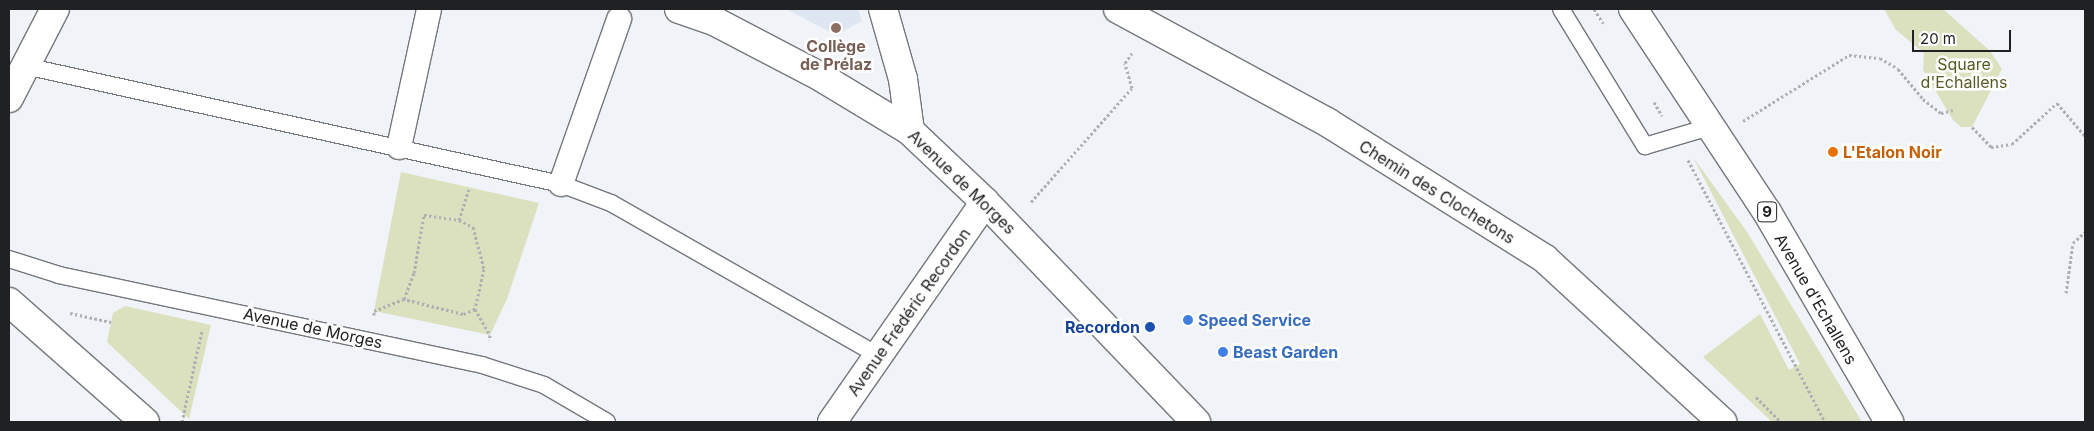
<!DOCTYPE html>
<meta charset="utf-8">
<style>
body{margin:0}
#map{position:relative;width:2094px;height:431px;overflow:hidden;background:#f0f3f8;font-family:Inter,sans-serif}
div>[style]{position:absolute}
.built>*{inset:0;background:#dee7f1}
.green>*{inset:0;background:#dbe0bf}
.path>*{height:3px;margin-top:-1.5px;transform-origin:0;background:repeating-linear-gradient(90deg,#aeb0b4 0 2.5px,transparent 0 5px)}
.roads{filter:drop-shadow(1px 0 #74777b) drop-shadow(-1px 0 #74777b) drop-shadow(0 1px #74777b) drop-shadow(0 -1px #74777b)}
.service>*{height:16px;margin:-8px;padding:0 8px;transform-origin:8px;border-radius:8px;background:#fff}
.pedestrian>*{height:24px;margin:-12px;padding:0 12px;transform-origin:12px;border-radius:12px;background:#fff}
.minor>*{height:28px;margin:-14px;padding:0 14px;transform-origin:14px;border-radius:14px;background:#fff}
.tertiary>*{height:28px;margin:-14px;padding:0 14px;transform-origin:14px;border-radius:14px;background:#fff}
.secondary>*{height:28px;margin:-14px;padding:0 14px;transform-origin:14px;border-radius:14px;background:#fff}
.primary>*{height:28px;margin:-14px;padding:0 14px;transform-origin:14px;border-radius:14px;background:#fff}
.dots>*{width:14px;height:14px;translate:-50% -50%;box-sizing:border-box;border:2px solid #fff;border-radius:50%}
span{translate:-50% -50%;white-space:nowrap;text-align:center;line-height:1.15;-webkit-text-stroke:5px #fff;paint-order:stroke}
.shield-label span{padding:1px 4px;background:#fff;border:1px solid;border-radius:4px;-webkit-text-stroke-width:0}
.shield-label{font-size:15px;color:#202122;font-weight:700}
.education-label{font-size:16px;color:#785e54;font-weight:700}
.park-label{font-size:16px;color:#565b22}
.food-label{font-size:16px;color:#c56008;font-weight:700}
.left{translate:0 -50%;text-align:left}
.street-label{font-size:16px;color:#202122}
.shop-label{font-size:16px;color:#366cbe;font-weight:700}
.transit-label{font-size:16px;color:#164399;font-weight:700}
.right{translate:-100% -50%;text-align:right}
.frame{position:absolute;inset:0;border:10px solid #202122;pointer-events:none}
.scale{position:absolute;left:1912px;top:30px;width:99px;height:22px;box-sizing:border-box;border:2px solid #202122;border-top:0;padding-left:6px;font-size:15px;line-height:18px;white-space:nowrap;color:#202122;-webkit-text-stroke:4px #fff;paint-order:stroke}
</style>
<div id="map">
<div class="built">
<div style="clip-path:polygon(786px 9px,858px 9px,862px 21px,836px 35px)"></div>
</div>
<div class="green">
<div style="clip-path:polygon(1884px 9px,1943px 9px,1990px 51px,2002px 69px,1972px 127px,1961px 127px,1953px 120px,1923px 70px,1924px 53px,1896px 30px)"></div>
<div style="clip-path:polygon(1693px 157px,1747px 232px,1862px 422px,1772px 422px,1703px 357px,1760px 314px,1789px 370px,1800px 364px)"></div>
<div style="clip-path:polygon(401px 172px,539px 203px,507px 299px,490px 335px,374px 311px)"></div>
<div style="clip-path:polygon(125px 306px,211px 325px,189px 419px,107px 342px,113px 313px)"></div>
</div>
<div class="path">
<div style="left:1594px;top:9px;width:17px;rotate:57deg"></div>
<div style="left:1654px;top:102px;width:16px;rotate:60deg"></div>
<div style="left:1743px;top:121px;width:125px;rotate:-31.9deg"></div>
<div style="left:1849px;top:55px;width:31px;rotate:6deg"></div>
<div style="left:1880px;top:58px;width:21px;rotate:31deg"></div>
<div style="left:1898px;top:69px;width:39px;rotate:50deg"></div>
<div style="left:1923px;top:99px;width:23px;rotate:38deg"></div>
<div style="left:1941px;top:113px;width:12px;rotate:-14deg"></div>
<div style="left:1972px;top:127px;width:28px;rotate:46deg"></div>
<div style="left:1991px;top:147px;width:21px;rotate:-8deg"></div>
<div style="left:2012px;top:144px;width:61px;rotate:-42.3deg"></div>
<div style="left:2057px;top:103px;width:43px;rotate:49.7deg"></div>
<div style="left:1688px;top:160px;width:296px;rotate:62.4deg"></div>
<div style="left:1031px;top:202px;width:152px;rotate:-48.5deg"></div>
<div style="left:1132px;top:88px;width:26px;rotate:-106deg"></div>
<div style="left:1125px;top:63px;width:12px;rotate:-55deg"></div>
<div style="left:424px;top:215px;width:35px;rotate:8deg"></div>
<div style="left:459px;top:220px;width:16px;rotate:27deg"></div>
<div style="left:473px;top:227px;width:43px;rotate:75.3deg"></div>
<div style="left:484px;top:269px;width:41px;rotate:102.7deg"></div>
<div style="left:475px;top:309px;width:13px;rotate:157deg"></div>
<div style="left:463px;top:314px;width:61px;rotate:-165.7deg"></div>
<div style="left:404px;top:299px;width:28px;rotate:-69deg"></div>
<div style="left:414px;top:273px;width:59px;rotate:-80.2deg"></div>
<div style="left:459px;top:220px;width:32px;rotate:-72deg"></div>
<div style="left:2066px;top:293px;width:50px;rotate:-82deg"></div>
<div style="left:2073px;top:243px;width:16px;rotate:-43deg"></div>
<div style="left:475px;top:309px;width:30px;rotate:60deg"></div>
<div style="left:490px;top:335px;width:5px;rotate:101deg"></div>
<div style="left:70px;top:313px;width:42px;rotate:12.4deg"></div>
<div style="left:374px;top:315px;width:4px;rotate:-90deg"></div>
<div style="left:374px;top:311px;width:32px;rotate:-22deg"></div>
<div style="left:1756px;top:397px;width:35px;rotate:45deg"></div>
<div style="left:182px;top:422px;width:94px;rotate:-77.7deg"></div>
</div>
<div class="roads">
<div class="service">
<div style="left:1561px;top:9px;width:161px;rotate:58.5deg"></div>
<div style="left:1645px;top:146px;width:67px;rotate:-16.5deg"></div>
<div style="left:25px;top:66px;width:549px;rotate:12.42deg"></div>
<div style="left:561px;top:184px;width:53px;rotate:20.8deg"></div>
<div style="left:611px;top:203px;width:307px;rotate:29.7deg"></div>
<div style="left:9px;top:259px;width:52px;rotate:17.7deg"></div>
<div style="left:59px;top:275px;width:432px;rotate:12deg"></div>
<div style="left:482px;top:365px;width:65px;rotate:17.9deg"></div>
<div style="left:544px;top:385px;width:73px;rotate:30.4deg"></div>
</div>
<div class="pedestrian">
<div style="left:399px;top:147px;width:141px;rotate:-77.7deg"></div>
<div style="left:561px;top:184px;width:175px;rotate:-70.6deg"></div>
</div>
<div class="minor">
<div style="left:1118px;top:9px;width:238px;rotate:28.4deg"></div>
<div style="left:1327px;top:122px;width:257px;rotate:32.1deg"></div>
<div style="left:1545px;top:259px;width:241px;rotate:42.6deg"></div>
<div style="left:9px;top:98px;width:100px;rotate:-62.7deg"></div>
<div style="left:9px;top:302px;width:181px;rotate:41.4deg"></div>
</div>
<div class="tertiary">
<div style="left:883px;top:9px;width:73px;rotate:74.1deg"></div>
<div style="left:903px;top:79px;width:52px;rotate:82.3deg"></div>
<div style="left:832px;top:422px;width:268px;rotate:-55.2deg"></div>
</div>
<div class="secondary">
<div style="left:679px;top:9px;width:39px;rotate:19deg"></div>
<div style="left:716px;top:22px;width:119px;rotate:27.6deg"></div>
<div style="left:821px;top:77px;width:104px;rotate:31.2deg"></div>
<div style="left:910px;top:131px;width:103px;rotate:43.4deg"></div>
<div style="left:985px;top:202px;width:305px;rotate:46.2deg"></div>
</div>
<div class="primary">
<div style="left:1633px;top:9px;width:243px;rotate:56.6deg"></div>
<div style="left:1767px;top:212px;width:243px;rotate:59.8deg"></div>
</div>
</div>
<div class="dots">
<div style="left:836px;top:28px;background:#8d6e63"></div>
<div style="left:1833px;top:152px;background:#e8710a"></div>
<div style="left:1188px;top:320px;background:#3f7fe0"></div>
<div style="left:1150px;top:327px;background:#1a4fb4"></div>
<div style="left:1223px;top:352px;background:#3f7fe0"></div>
</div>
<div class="shield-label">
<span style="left:1767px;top:212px">9</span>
</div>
<div class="education-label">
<span style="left:836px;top:55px">Collège<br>de Prélaz</span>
</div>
<div class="park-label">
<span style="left:1964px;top:73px">Square<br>d'Echallens</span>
</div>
<div class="food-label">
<span class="left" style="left:1843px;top:152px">L'Etalon Noir</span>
</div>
<div class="street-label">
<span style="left:962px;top:182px;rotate:44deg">Avenue de Morges</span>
<span style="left:1437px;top:192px;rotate:32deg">Chemin des Clochetons</span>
<span style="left:1816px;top:299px;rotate:60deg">Avenue d'Echallens</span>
<span style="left:909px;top:312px;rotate:-55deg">Avenue Frédéric Recordon</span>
<span style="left:313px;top:328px;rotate:12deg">Avenue de Morges</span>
</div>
<div class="shop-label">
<span class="left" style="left:1198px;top:320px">Speed Service</span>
<span class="left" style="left:1233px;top:352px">Beast Garden</span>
</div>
<div class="transit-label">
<span class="right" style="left:1140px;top:327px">Recordon</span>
</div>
<div class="frame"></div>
<div class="scale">20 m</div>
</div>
